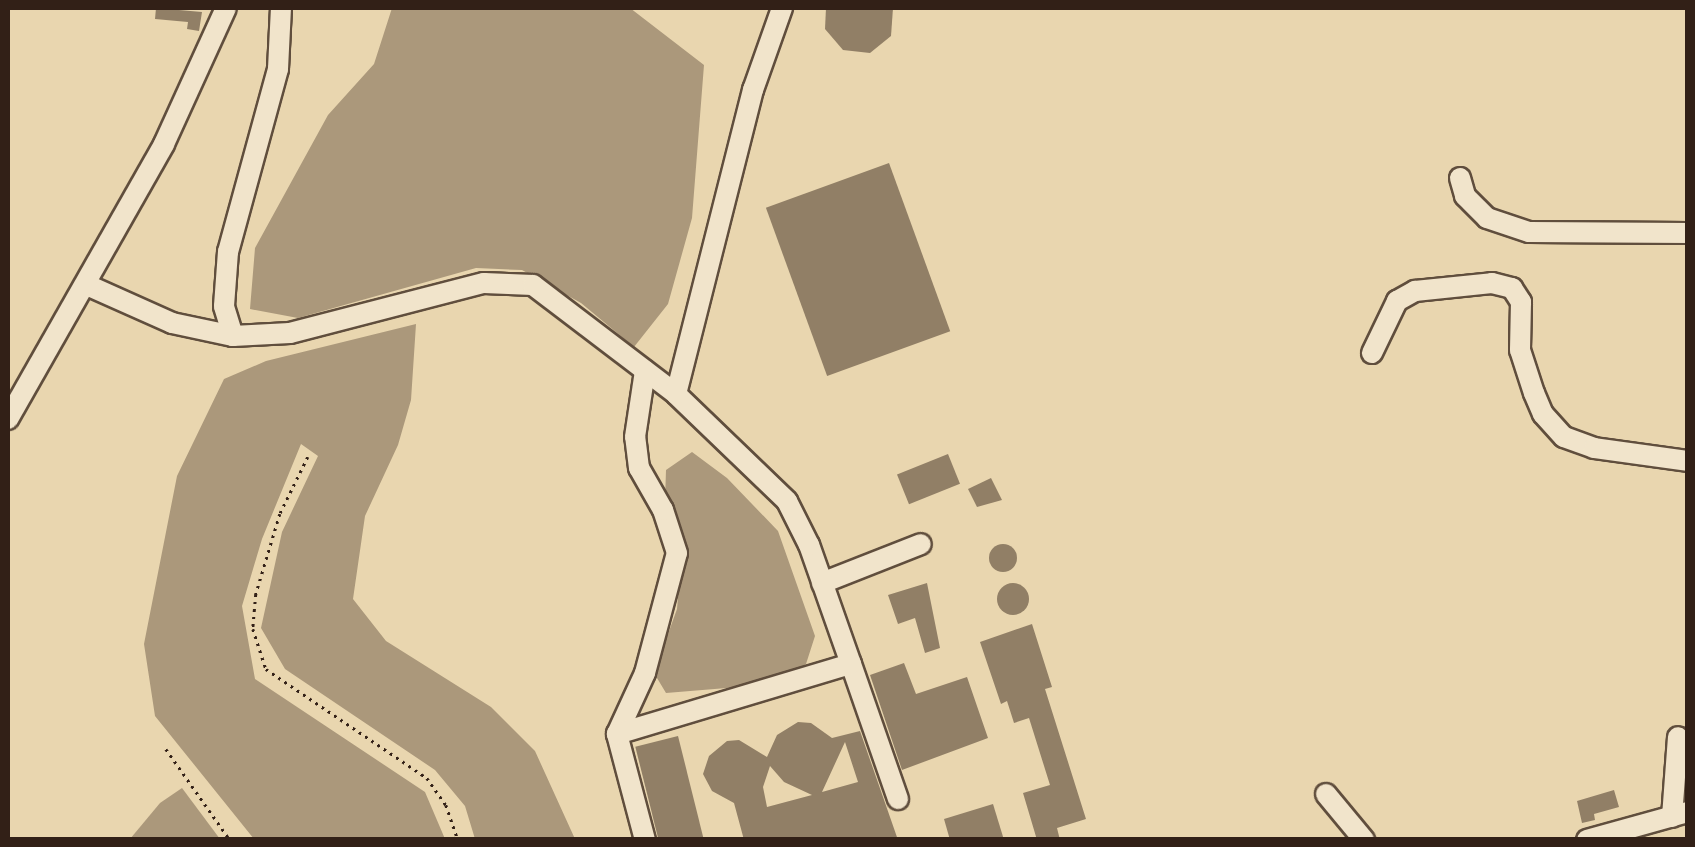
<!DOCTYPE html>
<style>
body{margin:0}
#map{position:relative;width:1695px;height:847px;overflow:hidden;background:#e9d6af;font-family:"Gentium Book Plus",serif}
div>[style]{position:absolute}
.water>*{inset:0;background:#ab987b}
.building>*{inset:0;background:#917f66;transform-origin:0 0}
.round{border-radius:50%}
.path>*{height:2.5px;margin-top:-1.25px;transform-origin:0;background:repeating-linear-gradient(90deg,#322017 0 2.5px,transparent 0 7.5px)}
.roads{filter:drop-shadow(2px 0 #604e3d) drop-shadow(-2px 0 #604e3d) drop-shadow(0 2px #604e3d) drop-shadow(0 -2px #604e3d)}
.minor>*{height:20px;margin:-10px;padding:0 10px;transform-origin:10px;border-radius:10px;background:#f1e4cb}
span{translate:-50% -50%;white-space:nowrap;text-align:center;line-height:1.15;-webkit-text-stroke:8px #f1e4cb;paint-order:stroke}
.frame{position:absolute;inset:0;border:10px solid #322017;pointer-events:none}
</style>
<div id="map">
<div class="water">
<div style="clip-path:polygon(392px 8px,630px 8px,704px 65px,692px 218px,668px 304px,634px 347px,581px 303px,522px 270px,476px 268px,298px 318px,250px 309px,255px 248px,328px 115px,374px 64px)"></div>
<div style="clip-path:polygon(416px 324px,411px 400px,398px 445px,365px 516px,353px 599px,386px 641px,491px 707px,535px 751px,575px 839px,475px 839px,465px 806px,435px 770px,285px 669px,261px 628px,282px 532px,318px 456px,301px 444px,262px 539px,242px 606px,255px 679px,425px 792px,445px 839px,254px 839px,155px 716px,144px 644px,177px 476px,224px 379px,266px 361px)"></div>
<div style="clip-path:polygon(692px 452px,727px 478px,778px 531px,815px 636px,806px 664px,791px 673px,751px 686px,666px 693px,654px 673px,677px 609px,679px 586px,677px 545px,665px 501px,666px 470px)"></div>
<div style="clip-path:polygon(182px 788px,220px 839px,130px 839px,160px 803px)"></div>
</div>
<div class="building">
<div style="clip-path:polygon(156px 8px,202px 12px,199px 31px,187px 29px,188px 22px,155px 19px)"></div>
<div style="clip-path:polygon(826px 8px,893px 8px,891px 36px,870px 53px,843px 50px,825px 29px)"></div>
<div style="left:889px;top:163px;width:179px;height:131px;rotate:70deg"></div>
<div style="left:948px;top:454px;width:32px;height:55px;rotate:68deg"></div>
<div style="clip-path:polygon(991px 478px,1002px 500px,977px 507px,968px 489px)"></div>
<div class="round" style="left:989px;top:544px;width:28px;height:28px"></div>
<div style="clip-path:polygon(927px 583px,940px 648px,925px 653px,915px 618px,898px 624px,888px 595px)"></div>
<div class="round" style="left:997px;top:583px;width:32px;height:32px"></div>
<div style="clip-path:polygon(1032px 624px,1052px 687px,1045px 689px,1086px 819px,1057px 828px,1060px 840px,1037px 840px,1023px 793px,1050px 785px,1029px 718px,1014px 723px,1007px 701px,1001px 704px,980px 642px)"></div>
<div style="clip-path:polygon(904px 663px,916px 694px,967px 677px,988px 738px,902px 770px,870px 675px)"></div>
<div style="clip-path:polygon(evenodd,798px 722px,811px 723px,832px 738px,860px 731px,898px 840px,744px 840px,734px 803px,712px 791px,703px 774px,709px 756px,727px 741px,739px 740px,767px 757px,777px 735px,798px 722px,845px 742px,858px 782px,822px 792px,845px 742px,798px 722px,770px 766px,784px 782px,812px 795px,767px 807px,763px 787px,770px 766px)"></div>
<div style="left:678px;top:736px;width:105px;height:44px;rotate:76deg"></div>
<div style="clip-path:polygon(1614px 790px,1619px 807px,1594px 814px,1595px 820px,1582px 823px,1577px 801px)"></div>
<div style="clip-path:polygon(993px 804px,1004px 840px,950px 840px,944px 819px)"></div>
</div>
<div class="path">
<div style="left:308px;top:457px;width:64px;rotate:116.2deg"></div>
<div style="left:280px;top:514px;width:84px;rotate:106.7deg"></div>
<div style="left:256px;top:594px;width:35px;rotate:95deg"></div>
<div style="left:253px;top:629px;width:42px;rotate:72deg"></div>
<div style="left:266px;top:669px;width:194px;rotate:34.1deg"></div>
<div style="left:427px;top:778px;width:33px;rotate:55deg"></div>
<div style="left:446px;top:805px;width:37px;rotate:71deg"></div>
<div style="left:166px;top:749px;width:111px;rotate:54.9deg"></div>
</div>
<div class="roads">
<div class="minor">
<div style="left:1460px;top:178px;width:19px;rotate:74deg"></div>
<div style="left:1465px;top:196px;width:31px;rotate:45deg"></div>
<div style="left:1487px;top:218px;width:44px;rotate:18.4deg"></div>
<div style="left:1529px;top:232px;width:159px;rotate:0.4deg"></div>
<div style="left:87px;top:285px;width:93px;rotate:24.1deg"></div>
<div style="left:172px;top:323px;width:62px;rotate:12deg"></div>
<div style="left:233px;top:336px;width:57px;rotate:-3deg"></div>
<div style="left:290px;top:333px;width:200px;rotate:-14.5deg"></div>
<div style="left:484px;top:283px;width:49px;rotate:2.3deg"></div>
<div style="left:533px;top:285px;width:180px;rotate:37.3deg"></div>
<div style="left:233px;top:336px;width:31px;rotate:-107deg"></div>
<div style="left:224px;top:306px;width:54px;rotate:-85.8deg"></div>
<div style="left:228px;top:252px;width:190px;rotate:-74.7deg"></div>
<div style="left:278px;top:69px;width:61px;rotate:-87.2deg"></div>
<div style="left:1372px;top:353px;width:58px;rotate:-64.3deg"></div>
<div style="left:1397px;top:301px;width:21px;rotate:-29deg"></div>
<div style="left:1415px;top:291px;width:77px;rotate:-5.9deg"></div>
<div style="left:1492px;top:283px;width:21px;rotate:14deg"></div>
<div style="left:1512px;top:288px;width:17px;rotate:57deg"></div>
<div style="left:1521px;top:302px;width:48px;rotate:91.2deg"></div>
<div style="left:1520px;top:350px;width:45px;rotate:72deg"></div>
<div style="left:1534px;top:393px;width:23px;rotate:67deg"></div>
<div style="left:1543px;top:414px;width:31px;rotate:48deg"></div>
<div style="left:1564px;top:437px;width:32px;rotate:20deg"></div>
<div style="left:1594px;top:448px;width:95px;rotate:7.9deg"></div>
<div style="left:8px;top:419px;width:316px;rotate:-60.4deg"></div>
<div style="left:164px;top:144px;width:149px;rotate:-65.5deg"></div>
<div style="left:822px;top:583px;width:106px;rotate:-21.5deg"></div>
<div style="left:851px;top:664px;width:143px;rotate:70.8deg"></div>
<div style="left:617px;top:734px;width:67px;rotate:-65.3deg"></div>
<div style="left:645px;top:673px;width:124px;rotate:-75.1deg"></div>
<div style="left:677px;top:553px;width:45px;rotate:-108deg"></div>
<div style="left:663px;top:510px;width:48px;rotate:-119.7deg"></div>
<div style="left:639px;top:468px;width:31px;rotate:-97deg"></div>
<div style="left:635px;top:437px;width:67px;rotate:-81.4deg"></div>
<div style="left:1326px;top:794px;width:60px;rotate:50.4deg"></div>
<div style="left:1672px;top:817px;width:80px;rotate:-85.7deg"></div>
<div style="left:645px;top:840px;width:110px;rotate:-104.8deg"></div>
<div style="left:617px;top:734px;width:244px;rotate:-16.7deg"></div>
<div style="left:851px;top:664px;width:126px;rotate:-109.4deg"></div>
<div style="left:809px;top:545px;width:49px;rotate:-116.6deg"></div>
<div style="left:787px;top:501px;width:154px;rotate:-136.1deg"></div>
<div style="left:676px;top:394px;width:314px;rotate:-75.8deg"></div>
<div style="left:753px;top:90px;width:87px;rotate:-70.5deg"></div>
<div style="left:1587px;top:840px;width:105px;rotate:-15.5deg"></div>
</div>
</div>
<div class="frame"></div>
</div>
